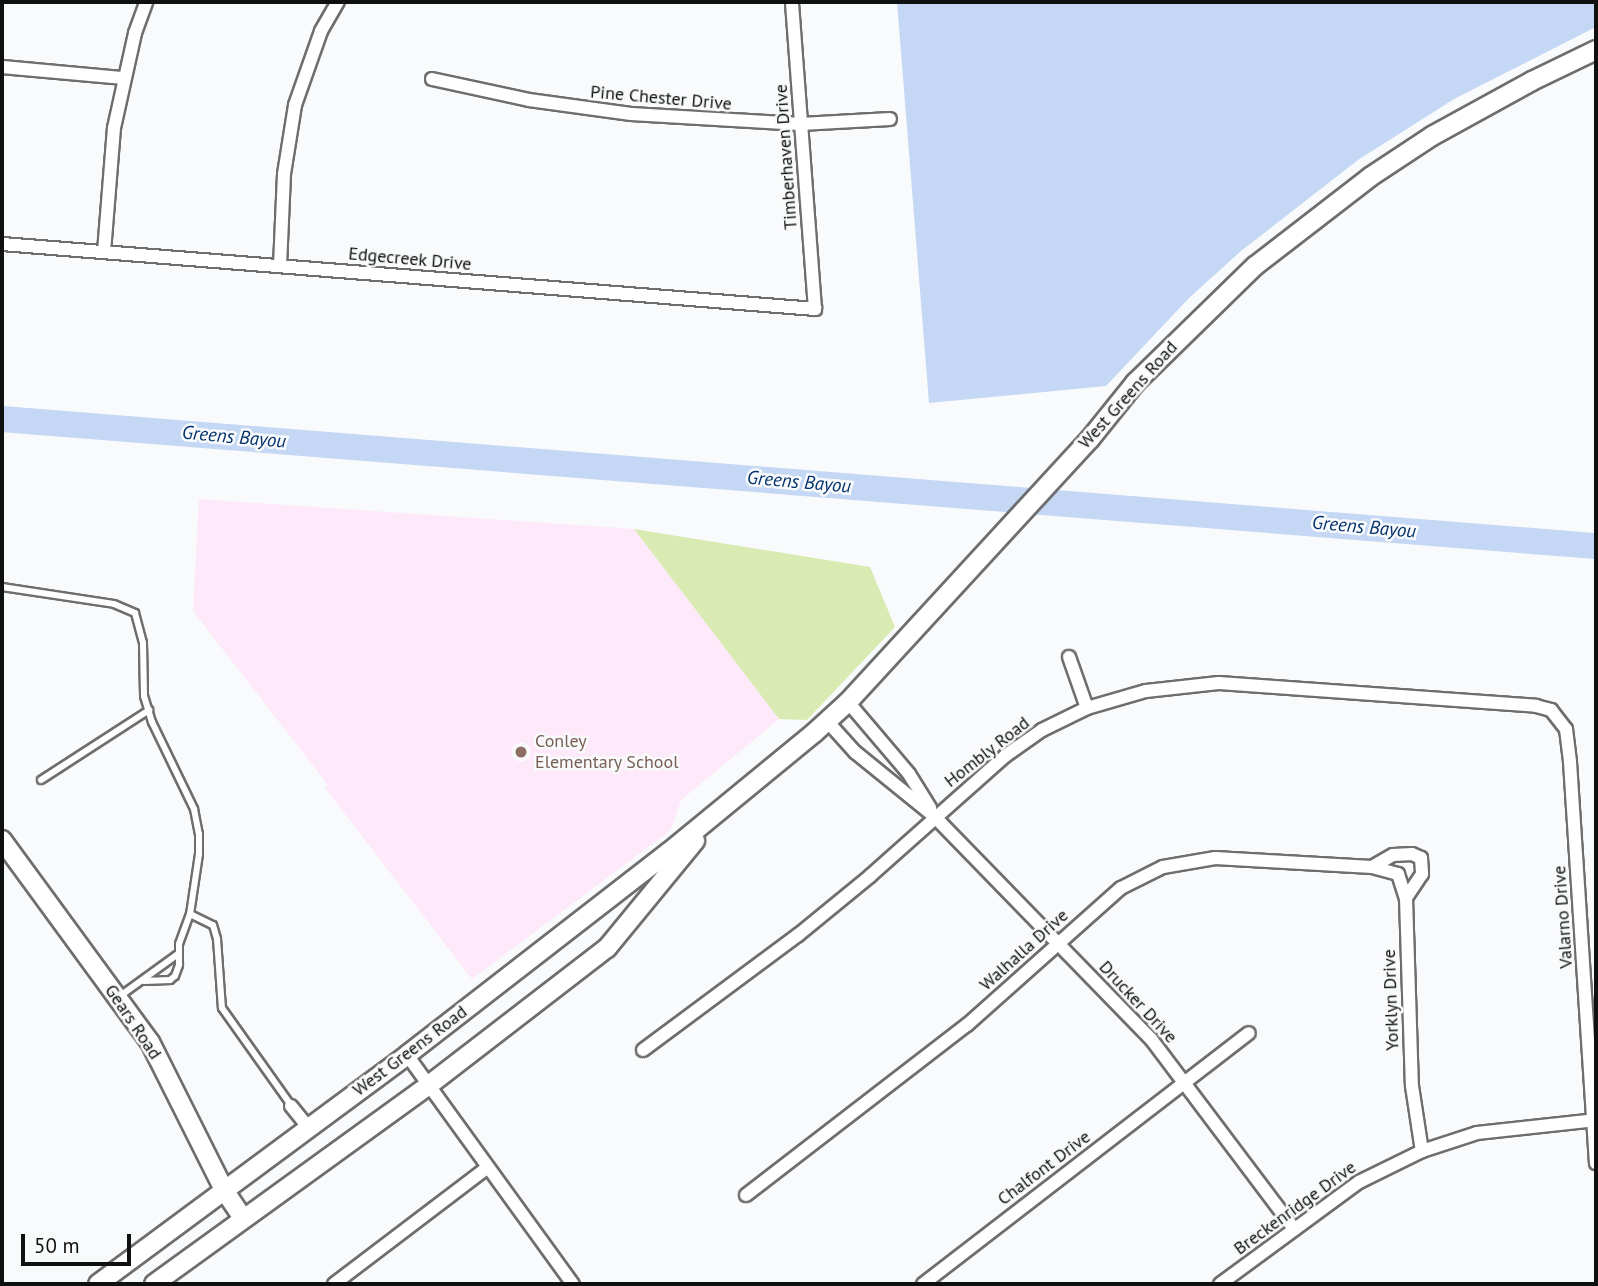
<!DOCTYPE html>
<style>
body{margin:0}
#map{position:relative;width:1598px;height:1286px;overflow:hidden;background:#f9fafb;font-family:"PT Sans",sans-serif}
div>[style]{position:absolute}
.education>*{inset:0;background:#fde9f9}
.green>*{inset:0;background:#d9ebb2}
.water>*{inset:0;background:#c4d7f4}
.river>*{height:26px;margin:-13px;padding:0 13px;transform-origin:13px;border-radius:13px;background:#c4d7f4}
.roads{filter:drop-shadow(2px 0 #6e6e6f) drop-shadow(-2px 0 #6e6e6f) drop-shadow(0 2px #6e6e6f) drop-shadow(0 -2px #6e6e6f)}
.lane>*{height:6px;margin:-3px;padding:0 3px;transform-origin:3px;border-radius:3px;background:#fff}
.street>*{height:12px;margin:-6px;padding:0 6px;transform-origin:6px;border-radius:6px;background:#fff}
.secondary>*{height:18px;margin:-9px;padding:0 9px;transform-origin:9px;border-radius:9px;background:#fff}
.dots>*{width:19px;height:19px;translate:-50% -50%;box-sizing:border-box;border:4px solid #f9fafb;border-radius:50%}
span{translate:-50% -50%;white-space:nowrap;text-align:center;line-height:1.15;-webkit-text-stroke:5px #f9fafb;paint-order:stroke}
.street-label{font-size:18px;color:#0f1010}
.education-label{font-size:18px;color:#785e54}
.left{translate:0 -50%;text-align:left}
.water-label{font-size:19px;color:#03326e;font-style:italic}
.frame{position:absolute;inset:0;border:4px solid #0f1010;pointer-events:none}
.scale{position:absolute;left:21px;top:1234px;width:110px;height:32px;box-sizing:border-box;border:4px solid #0f1010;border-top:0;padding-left:9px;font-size:21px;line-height:24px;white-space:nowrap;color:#0f1010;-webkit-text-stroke:5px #f9fafb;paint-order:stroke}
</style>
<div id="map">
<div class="education">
<div style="clip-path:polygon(199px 499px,634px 529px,779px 719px,681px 800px,671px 830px,472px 979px,325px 788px,328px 785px,193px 611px)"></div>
</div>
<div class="green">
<div style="clip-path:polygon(634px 529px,870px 567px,895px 627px,807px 720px,779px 719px)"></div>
</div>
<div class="water">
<div style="clip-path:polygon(897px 2px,1596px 2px,1596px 27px,1454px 99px,1358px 160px,1241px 251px,1189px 298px,1106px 386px,929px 403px)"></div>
</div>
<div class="river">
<div style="left:2px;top:419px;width:1599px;rotate:4.56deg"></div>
</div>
<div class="roads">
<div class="lane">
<div style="left:2px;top:587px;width:113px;rotate:8.6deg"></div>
<div style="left:114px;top:604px;width:23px;rotate:23deg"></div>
<div style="left:135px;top:613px;width:31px;rotate:75deg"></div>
<div style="left:143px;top:643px;width:53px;rotate:88.9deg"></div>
<div style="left:144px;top:696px;width:27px;rotate:73deg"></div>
<div style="left:152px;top:722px;width:97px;rotate:64.2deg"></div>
<div style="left:194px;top:809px;width:25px;rotate:79deg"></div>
<div style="left:199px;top:834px;width:20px;rotate:90deg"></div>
<div style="left:199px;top:854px;width:61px;rotate:98.5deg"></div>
<div style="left:41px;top:780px;width:129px;rotate:-32.9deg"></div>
<div style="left:144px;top:981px;width:26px;rotate:-2deg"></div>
<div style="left:170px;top:980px;width:6px;rotate:-39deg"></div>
<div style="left:175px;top:976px;width:12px;rotate:-70deg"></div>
<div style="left:179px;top:965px;width:21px;rotate:-90deg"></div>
<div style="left:179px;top:944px;width:32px;rotate:-70deg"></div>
<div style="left:190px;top:914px;width:25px;rotate:26deg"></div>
<div style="left:213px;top:925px;width:15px;rotate:74deg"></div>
<div style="left:217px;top:939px;width:69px;rotate:85.9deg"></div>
<div style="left:222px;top:1008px;width:119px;rotate:54.6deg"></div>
<div style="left:120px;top:996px;width:72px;rotate:-35.9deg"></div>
</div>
<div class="street">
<div style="left:2px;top:67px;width:122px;rotate:5.2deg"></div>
<div style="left:432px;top:79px;width:99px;rotate:12.2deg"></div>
<div style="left:529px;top:100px;width:103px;rotate:7.8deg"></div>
<div style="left:631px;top:114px;width:170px;rotate:3.4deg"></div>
<div style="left:801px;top:124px;width:89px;rotate:-3.2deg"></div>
<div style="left:2px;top:244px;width:816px;rotate:4.57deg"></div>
<div style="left:815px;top:309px;width:308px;rotate:-94.3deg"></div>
<div style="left:104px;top:252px;width:124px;rotate:-85.4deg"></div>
<div style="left:114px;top:128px;width:97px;rotate:-77.5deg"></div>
<div style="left:135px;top:33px;width:33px;rotate:-70deg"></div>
<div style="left:280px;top:266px;width:92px;rotate:-87.5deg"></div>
<div style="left:284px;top:174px;width:70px;rotate:-80.9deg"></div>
<div style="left:295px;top:105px;width:78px;rotate:-70.6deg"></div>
<div style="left:321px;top:31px;width:34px;rotate:-60deg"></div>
<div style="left:1069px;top:657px;width:54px;rotate:70.6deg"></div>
<div style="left:848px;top:702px;width:94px;rotate:49.7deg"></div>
<div style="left:909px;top:774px;width:40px;rotate:58deg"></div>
<div style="left:827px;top:721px;width:42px;rotate:47.9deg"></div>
<div style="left:855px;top:752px;width:103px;rotate:39.1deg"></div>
<div style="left:935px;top:817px;width:310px;rotate:45.8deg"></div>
<div style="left:1151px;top:1039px;width:238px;rotate:53deg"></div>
<div style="left:1372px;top:867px;width:24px;rotate:-30deg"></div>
<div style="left:1393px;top:855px;width:19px;rotate:-3deg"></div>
<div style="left:1412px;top:854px;width:10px;rotate:24deg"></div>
<div style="left:1421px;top:858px;width:16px;rotate:86deg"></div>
<div style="left:1422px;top:874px;width:29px;rotate:124deg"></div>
<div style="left:643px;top:1050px;width:193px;rotate:-36.6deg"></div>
<div style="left:798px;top:935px;width:93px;rotate:-39.3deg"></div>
<div style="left:870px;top:876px;width:181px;rotate:-41.6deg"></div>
<div style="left:1005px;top:756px;width:45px;rotate:-35.1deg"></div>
<div style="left:1042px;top:730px;width:50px;rotate:-26.1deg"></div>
<div style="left:1087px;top:708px;width:61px;rotate:-16.1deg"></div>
<div style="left:1146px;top:691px;width:73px;rotate:-6.3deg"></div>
<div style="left:1219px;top:683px;width:318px;rotate:4.1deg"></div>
<div style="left:1536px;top:706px;width:16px;rotate:15deg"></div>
<div style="left:1551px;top:710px;width:24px;rotate:52deg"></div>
<div style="left:1566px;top:729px;width:33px;rotate:83deg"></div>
<div style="left:1570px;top:762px;width:402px;rotate:86.3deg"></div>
<div style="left:407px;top:1055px;width:283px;rotate:54.1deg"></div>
<div style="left:291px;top:1106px;width:28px;rotate:51deg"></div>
<div style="left:746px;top:1195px;width:279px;rotate:-37.6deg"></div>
<div style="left:967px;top:1025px;width:206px;rotate:-41.7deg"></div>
<div style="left:1121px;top:888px;width:47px;rotate:-26.6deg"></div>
<div style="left:1163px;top:867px;width:53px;rotate:-9.8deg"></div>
<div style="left:1215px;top:858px;width:157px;rotate:3.3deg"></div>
<div style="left:1372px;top:867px;width:27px;rotate:15deg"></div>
<div style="left:1398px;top:874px;width:25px;rotate:72deg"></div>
<div style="left:1406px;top:898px;width:188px;rotate:88.2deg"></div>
<div style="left:1412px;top:1086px;width:66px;rotate:81.3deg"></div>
<div style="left:334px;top:1284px;width:193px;rotate:-37.2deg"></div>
<div style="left:923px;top:1284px;width:411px;rotate:-37.6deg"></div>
<div style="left:1220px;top:1284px;width:172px;rotate:-36.3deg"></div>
<div style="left:1359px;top:1182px;width:70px;rotate:-26.2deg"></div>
<div style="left:1422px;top:1151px;width:58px;rotate:-18.1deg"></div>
<div style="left:1477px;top:1133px;width:120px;rotate:-6.2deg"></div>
</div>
<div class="secondary">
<div style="left:2px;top:840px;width:250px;rotate:53.8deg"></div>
<div style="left:150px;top:1042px;width:165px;rotate:63.4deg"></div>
<div style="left:224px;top:1190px;width:32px;rotate:56deg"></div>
<div style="left:98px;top:1284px;width:385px;rotate:-36.5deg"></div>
<div style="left:407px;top:1055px;width:331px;rotate:-37.8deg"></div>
<div style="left:669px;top:852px;width:188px;rotate:-39.4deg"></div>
<div style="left:814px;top:733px;width:46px;rotate:-42.4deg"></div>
<div style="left:848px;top:702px;width:357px;rotate:-47.4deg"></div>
<div style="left:1090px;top:439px;width:72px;rotate:-51.2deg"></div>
<div style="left:1135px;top:383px;width:168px;rotate:-44.3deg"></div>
<div style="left:1255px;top:266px;width:145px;rotate:-37.7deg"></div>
<div style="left:1370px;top:177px;width:74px;rotate:-33.5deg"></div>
<div style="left:1432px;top:136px;width:114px;rotate:-28.8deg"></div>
<div style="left:1532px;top:81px;width:71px;rotate:-25.8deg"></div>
<div style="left:154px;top:1284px;width:339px;rotate:-35.9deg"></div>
<div style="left:429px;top:1085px;width:225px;rotate:-37.6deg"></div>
<div style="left:607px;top:948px;width:139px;rotate:-50.6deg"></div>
</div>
</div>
<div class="dots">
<div style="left:521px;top:752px;background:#8d6e63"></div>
</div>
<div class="street-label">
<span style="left:661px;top:98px;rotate:5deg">Pine Chester Drive</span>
<span style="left:786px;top:157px;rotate:-94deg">Timberhaven Drive</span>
<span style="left:410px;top:259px;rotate:5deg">Edgecreek Drive</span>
<span style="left:1128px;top:395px;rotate:-48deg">West Greens Road</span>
<span style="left:987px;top:752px;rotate:-38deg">Hombly Road</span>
<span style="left:1563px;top:917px;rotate:-94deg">Valarno Drive</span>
<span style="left:1024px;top:950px;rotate:-42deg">Walhalla Drive</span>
<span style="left:1391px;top:1000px;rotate:-92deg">Yorklyn Drive</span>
<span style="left:1138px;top:1002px;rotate:47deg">Drucker Drive</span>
<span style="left:133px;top:1022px;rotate:56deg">Gears Road</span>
<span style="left:410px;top:1051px;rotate:-37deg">West Greens Road</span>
<span style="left:1044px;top:1168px;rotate:-37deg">Chalfont Drive</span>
<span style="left:1295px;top:1208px;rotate:-36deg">Breckenridge Drive</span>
</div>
<div class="education-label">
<span class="left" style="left:535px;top:752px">Conley<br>Elementary School</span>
</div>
<div class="water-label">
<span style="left:234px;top:437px;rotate:5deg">Greens Bayou</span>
<span style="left:799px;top:482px;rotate:5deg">Greens Bayou</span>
<span style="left:1364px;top:527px;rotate:5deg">Greens Bayou</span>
</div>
<div class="frame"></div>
<div class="scale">50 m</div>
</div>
